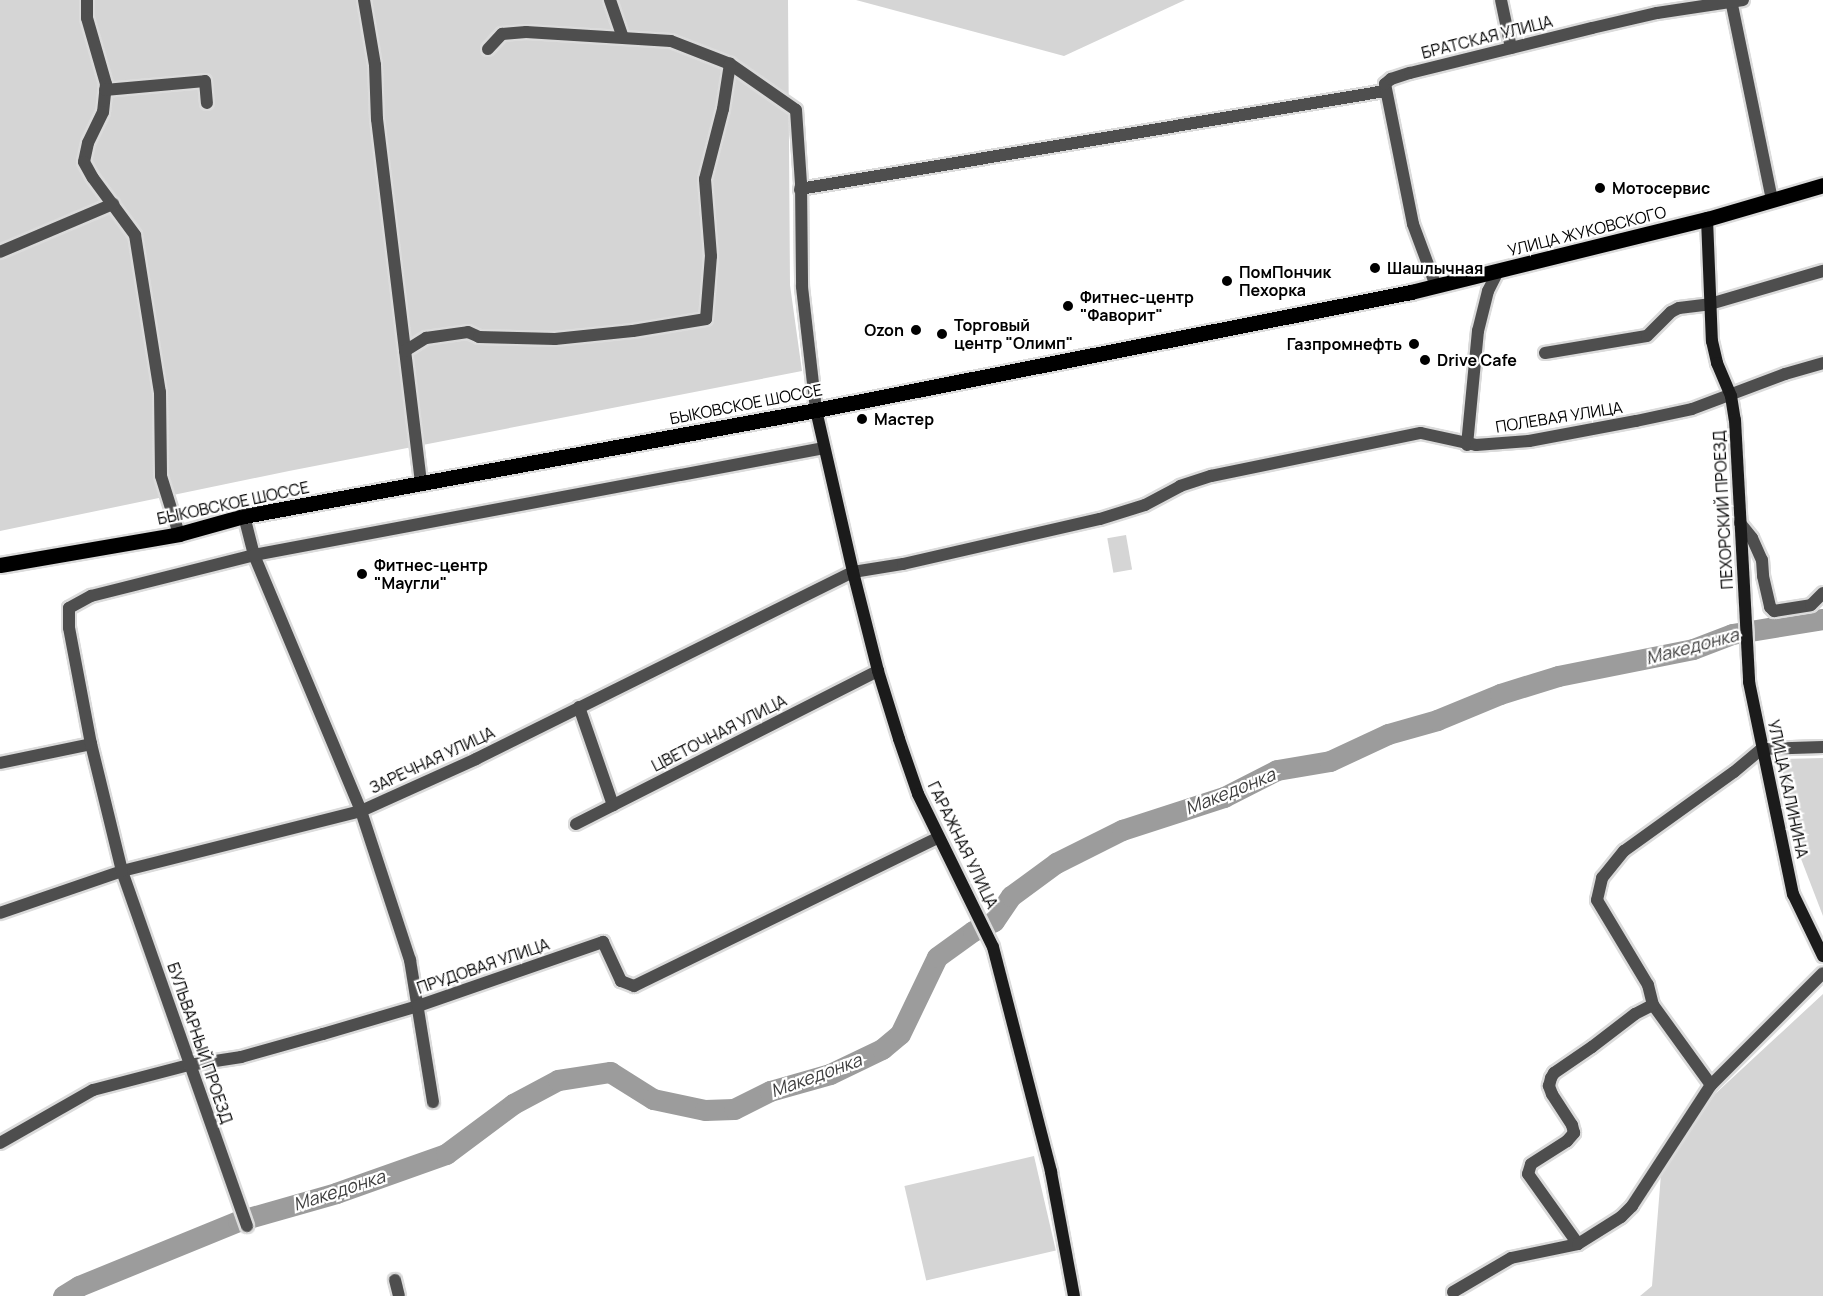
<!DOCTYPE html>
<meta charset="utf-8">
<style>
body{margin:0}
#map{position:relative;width:1823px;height:1296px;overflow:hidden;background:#fff;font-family:Manrope,sans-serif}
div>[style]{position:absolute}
.green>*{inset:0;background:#d5d5d5;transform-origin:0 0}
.river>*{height:21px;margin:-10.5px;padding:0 10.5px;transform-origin:10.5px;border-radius:10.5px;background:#9c9c9c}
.roads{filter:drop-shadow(2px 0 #dbdbdb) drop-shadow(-2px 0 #dbdbdb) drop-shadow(0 2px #dbdbdb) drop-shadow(0 -2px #dbdbdb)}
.street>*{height:12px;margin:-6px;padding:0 6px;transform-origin:6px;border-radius:6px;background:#4e4e4e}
.secondary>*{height:12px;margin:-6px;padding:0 6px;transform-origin:6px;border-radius:6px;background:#1b1b1b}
.primary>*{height:15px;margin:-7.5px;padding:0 7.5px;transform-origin:7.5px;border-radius:7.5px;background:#000}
.dots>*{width:16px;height:16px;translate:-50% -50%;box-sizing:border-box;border:3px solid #fff;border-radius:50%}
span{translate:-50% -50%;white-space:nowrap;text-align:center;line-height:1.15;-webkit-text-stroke:4.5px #fff;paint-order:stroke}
.street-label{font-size:16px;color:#000}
.poi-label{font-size:16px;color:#000;font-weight:700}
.left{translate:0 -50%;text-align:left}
.right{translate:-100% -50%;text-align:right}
.water-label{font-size:18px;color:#3d3d3d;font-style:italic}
</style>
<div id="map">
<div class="green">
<div style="clip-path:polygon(0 0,788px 0,790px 285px,802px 371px,289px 471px,0 531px)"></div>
<div style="clip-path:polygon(856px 0,1185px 0,1064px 56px)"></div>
<div style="left:1126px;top:535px;width:35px;height:19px;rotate:80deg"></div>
<div style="clip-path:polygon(1823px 758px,1823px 916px,1798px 851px,1784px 783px,1782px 759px)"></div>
<div style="clip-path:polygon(1823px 994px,1823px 1296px,1640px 1296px,1652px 1286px,1661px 1174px,1715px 1094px)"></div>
<div style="left:1034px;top:1156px;width:97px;height:133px;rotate:77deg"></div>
</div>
<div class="river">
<div style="left:63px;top:1296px;width:19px;rotate:-32deg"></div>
<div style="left:79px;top:1286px;width:172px;rotate:-22.2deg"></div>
<div style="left:238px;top:1221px;width:102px;rotate:-15.9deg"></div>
<div style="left:336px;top:1193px;width:117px;rotate:-19.5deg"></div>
<div style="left:446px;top:1154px;width:84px;rotate:-36.7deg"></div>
<div style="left:513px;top:1104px;width:51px;rotate:-28.1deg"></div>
<div style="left:558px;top:1080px;width:53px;rotate:-8.7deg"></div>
<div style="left:610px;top:1072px;width:51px;rotate:32.1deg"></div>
<div style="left:653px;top:1099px;width:53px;rotate:11.9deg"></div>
<div style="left:705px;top:1110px;width:29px;rotate:-2deg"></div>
<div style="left:734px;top:1109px;width:40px;rotate:-26.6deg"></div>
<div style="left:770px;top:1091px;width:62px;rotate:-15.8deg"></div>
<div style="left:830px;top:1074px;width:58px;rotate:-25.7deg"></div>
<div style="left:882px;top:1049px;width:23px;rotate:-40deg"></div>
<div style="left:900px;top:1034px;width:85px;rotate:-64.3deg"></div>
<div style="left:937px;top:957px;width:44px;rotate:-35.8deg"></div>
<div style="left:973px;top:931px;width:23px;rotate:-25deg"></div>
<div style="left:994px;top:921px;width:30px;rotate:-56deg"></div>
<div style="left:1011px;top:896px;width:56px;rotate:-36.3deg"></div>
<div style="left:1056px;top:863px;width:74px;rotate:-26.6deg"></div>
<div style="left:1122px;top:830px;width:107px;rotate:-17.9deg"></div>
<div style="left:1224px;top:797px;width:59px;rotate:-27deg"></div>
<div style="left:1277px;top:770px;width:54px;rotate:-9.6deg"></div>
<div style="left:1330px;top:761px;width:64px;rotate:-25deg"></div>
<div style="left:1388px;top:734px;width:51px;rotate:-15.9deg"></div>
<div style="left:1437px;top:720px;width:68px;rotate:-22.4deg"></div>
<div style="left:1500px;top:694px;width:61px;rotate:-17.2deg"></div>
<div style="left:1558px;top:676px;width:138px;rotate:-11.3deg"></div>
<div style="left:1693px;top:649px;width:42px;rotate:-21deg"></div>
<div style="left:1732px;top:634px;width:92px;rotate:-9.4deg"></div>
</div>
<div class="roads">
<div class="street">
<div style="left:87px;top:0;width:18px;rotate:90deg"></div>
<div style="left:87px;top:18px;width:69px;rotate:73.9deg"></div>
<div style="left:106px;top:84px;width:28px;rotate:96deg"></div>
<div style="left:103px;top:112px;width:34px;rotate:116deg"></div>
<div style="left:88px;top:143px;width:19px;rotate:102deg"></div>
<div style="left:84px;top:162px;width:18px;rotate:61deg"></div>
<div style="left:93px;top:178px;width:71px;rotate:53.6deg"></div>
<div style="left:135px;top:235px;width:159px;rotate:81deg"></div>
<div style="left:160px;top:392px;width:84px;rotate:89.3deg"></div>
<div style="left:161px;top:476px;width:61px;rotate:72.8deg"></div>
<div style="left:364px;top:0;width:66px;rotate:80.4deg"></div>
<div style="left:375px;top:65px;width:54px;rotate:87.9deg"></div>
<div style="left:377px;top:119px;width:369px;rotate:83.1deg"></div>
<div style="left:610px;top:0;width:39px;rotate:71deg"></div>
<div style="left:1501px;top:0;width:49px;rotate:78.2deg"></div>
<div style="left:1731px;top:0;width:203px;rotate:78.4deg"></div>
<div style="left:488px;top:49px;width:21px;rotate:-47deg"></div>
<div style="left:502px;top:34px;width:24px;rotate:-5deg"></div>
<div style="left:526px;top:32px;width:145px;rotate:3.6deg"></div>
<div style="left:671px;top:41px;width:63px;rotate:21.3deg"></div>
<div style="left:730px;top:64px;width:80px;rotate:34.9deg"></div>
<div style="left:796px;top:110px;width:73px;rotate:86.1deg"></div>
<div style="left:801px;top:183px;width:104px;rotate:89.4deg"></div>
<div style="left:802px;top:287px;width:124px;rotate:83.5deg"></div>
<div style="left:105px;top:90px;width:100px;rotate:-5.1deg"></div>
<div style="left:205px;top:81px;width:22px;rotate:85deg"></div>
<div style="left:800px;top:189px;width:593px;rotate:-9.51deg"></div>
<div style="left:0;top:252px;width:123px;rotate:-23deg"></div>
<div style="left:1436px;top:286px;width:66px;rotate:-110.4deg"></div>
<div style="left:1413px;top:224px;width:143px;rotate:-101.3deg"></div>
<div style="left:1385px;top:84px;width:8px;rotate:-40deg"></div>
<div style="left:1391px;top:79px;width:20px;rotate:-18deg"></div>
<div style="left:1410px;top:73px;width:187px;rotate:-13.9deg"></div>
<div style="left:1592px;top:28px;width:67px;rotate:-13deg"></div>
<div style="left:1657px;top:13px;width:87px;rotate:-8.6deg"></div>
<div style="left:405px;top:351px;width:25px;rotate:-32deg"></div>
<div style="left:426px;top:338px;width:42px;rotate:-8.1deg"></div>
<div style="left:468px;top:332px;width:12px;rotate:24deg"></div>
<div style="left:479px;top:337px;width:76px;rotate:1.5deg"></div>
<div style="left:555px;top:339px;width:78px;rotate:-5.9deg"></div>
<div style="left:633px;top:331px;width:74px;rotate:-9.3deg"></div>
<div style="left:706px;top:319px;width:63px;rotate:-85.5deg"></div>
<div style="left:711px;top:256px;width:77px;rotate:-94.5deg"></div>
<div style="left:705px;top:179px;width:72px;rotate:-75.6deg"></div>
<div style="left:723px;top:109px;width:46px;rotate:-81.2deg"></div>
<div style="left:1545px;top:353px;width:103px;rotate:-9.5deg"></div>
<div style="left:1647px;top:336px;width:34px;rotate:-45deg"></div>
<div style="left:1671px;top:312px;width:9px;rotate:-27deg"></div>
<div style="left:1679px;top:308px;width:31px;rotate:-7deg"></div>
<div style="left:1710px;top:304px;width:118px;rotate:-16.3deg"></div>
<div style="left:1467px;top:445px;width:115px;rotate:-84.5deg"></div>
<div style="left:1478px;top:331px;width:41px;rotate:-76deg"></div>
<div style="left:1488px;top:291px;width:22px;rotate:-63deg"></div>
<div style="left:244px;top:516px;width:40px;rotate:75.6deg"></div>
<div style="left:254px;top:555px;width:277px;rotate:67.3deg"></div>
<div style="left:361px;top:811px;width:157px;rotate:71.8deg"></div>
<div style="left:410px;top:960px;width:144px;rotate:80.8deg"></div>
<div style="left:1740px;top:523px;width:19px;rotate:51deg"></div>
<div style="left:1752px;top:538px;width:24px;rotate:66deg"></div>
<div style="left:1762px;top:560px;width:16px;rotate:86deg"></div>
<div style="left:1763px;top:576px;width:32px;rotate:77deg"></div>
<div style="left:1770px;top:607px;width:6px;rotate:45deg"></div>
<div style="left:1774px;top:611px;width:37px;rotate:-9deg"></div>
<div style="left:1811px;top:605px;width:17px;rotate:-45deg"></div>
<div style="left:579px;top:707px;width:104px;rotate:70.9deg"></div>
<div style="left:0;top:763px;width:93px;rotate:-11.8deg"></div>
<div style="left:576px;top:824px;width:339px;rotate:-26.9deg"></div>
<div style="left:0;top:913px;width:129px;rotate:-19deg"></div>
<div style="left:122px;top:871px;width:246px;rotate:-14.1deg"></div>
<div style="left:361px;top:811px;width:126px;rotate:-24.3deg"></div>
<div style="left:476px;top:759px;width:421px;rotate:-26.4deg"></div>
<div style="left:853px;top:572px;width:51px;rotate:-9.1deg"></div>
<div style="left:903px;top:564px;width:202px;rotate:-12.9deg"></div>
<div style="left:1100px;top:519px;width:47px;rotate:-17.3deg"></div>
<div style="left:1145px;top:505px;width:40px;rotate:-28deg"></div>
<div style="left:1180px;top:486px;width:33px;rotate:-18deg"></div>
<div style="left:1211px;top:476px;width:214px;rotate:-11.6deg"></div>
<div style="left:1421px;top:433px;width:56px;rotate:12.3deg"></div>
<div style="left:1476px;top:445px;width:53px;rotate:-4.3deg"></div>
<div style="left:1529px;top:441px;width:109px;rotate:-10.6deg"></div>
<div style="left:1636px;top:421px;width:57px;rotate:-12.1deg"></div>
<div style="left:1692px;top:409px;width:99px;rotate:-20.6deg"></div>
<div style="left:1785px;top:374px;width:40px;rotate:-16deg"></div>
<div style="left:1711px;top:1085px;width:99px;rotate:-125.9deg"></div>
<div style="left:1653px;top:1005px;width:21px;rotate:-104deg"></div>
<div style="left:1648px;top:985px;width:99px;rotate:-121deg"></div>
<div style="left:1597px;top:900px;width:23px;rotate:-77deg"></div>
<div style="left:1602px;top:878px;width:35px;rotate:-51deg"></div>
<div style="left:1624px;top:851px;width:135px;rotate:-35.7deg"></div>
<div style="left:1734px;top:772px;width:35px;rotate:-40deg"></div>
<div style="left:1761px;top:749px;width:62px;rotate:-1.8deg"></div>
<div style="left:0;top:1143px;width:107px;rotate:-29.7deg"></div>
<div style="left:93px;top:1090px;width:99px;rotate:-14.6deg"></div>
<div style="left:189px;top:1065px;width:53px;rotate:-8.7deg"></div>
<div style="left:241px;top:1057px;width:85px;rotate:-15.7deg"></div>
<div style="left:323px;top:1034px;width:99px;rotate:-16.4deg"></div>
<div style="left:418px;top:1006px;width:196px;rotate:-19.1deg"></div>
<div style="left:603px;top:942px;width:43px;rotate:65.2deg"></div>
<div style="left:621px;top:981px;width:14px;rotate:21deg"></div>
<div style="left:634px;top:986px;width:338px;rotate:-26deg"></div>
<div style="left:247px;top:1226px;width:376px;rotate:-109.4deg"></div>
<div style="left:122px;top:871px;width:131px;rotate:-103.7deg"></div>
<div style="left:91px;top:744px;width:118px;rotate:-100.7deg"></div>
<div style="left:69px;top:628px;width:20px;rotate:-90deg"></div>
<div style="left:69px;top:608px;width:25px;rotate:-29deg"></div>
<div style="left:91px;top:596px;width:168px;rotate:-14.1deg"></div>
<div style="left:254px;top:555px;width:580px;rotate:-10.63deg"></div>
<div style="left:1578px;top:1244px;width:86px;rotate:-125.5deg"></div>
<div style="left:1528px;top:1174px;width:10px;rotate:-73deg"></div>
<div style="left:1531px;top:1164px;width:43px;rotate:-32.6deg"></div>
<div style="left:1567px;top:1141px;width:11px;rotate:-49deg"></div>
<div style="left:1574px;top:1133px;width:8px;rotate:-104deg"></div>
<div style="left:1572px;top:1125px;width:37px;rotate:-123deg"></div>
<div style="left:1552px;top:1094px;width:9px;rotate:-111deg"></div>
<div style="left:1549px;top:1086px;width:8px;rotate:-76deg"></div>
<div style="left:1551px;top:1078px;width:6px;rotate:-59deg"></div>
<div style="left:1554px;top:1073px;width:46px;rotate:-34.4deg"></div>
<div style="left:1592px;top:1047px;width:54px;rotate:-37.5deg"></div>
<div style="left:1635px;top:1014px;width:20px;rotate:-27deg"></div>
<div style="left:395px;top:1280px;width:16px;rotate:76deg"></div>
<div style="left:1453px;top:1292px;width:67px;rotate:-30.4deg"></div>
<div style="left:1511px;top:1258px;width:68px;rotate:-11.8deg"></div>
<div style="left:1578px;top:1244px;width:51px;rotate:-32.1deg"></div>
<div style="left:1621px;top:1217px;width:16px;rotate:-45deg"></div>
<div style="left:1632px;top:1206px;width:145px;rotate:-56.9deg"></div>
<div style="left:1711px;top:1085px;width:158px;rotate:-45deg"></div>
</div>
<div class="secondary">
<div style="left:1707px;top:219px;width:122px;rotate:87.7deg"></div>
<div style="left:1712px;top:341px;width:23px;rotate:77deg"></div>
<div style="left:1717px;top:363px;width:36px;rotate:67deg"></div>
<div style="left:1731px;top:396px;width:24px;rotate:81deg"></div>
<div style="left:1735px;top:420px;width:262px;rotate:86.9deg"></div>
<div style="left:1749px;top:682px;width:217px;rotate:78.3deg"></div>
<div style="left:1793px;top:894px;width:69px;rotate:64.2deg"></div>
<div style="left:816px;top:410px;width:166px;rotate:77.1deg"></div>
<div style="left:853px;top:572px;width:102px;rotate:75.8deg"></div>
<div style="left:878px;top:671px;width:71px;rotate:72.8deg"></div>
<div style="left:899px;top:739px;width:58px;rotate:70.9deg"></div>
<div style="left:918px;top:794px;width:170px;rotate:63.9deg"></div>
<div style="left:993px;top:947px;width:232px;rotate:75.5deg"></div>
<div style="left:1051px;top:1172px;width:126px;rotate:79.5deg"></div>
</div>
<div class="primary">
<div style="left:0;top:565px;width:182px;rotate:-9.8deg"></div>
<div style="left:179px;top:534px;width:67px;rotate:-15.5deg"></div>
<div style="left:244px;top:516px;width:582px;rotate:-10.5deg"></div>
<div style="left:816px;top:410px;width:607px;rotate:-11.22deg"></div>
<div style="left:1411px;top:292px;width:305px;rotate:-13.9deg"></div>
<div style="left:1707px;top:219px;width:121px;rotate:-16.3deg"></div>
</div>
</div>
<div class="dots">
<div style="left:1600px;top:188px;background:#000"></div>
<div style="left:1375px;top:268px;background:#000"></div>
<div style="left:1227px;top:281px;background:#000"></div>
<div style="left:1068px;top:306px;background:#000"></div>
<div style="left:916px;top:330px;background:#000"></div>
<div style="left:942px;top:334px;background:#000"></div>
<div style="left:1414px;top:344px;background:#000"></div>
<div style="left:1425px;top:360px;background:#000"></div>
<div style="left:862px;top:419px;background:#000"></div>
<div style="left:362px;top:574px;background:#000"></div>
</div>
<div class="street-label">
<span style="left:1487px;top:37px;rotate:-14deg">БРАТСКАЯ УЛИЦА</span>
<span style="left:1587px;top:231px;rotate:-14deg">УЛИЦА ЖУКОВСКОГО</span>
<span style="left:746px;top:404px;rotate:-11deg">БЫКОВСКОЕ ШОССЕ</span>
<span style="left:1559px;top:417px;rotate:-9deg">ПОЛЕВАЯ УЛИЦА</span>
<span style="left:233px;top:503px;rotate:-12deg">БЫКОВСКОЕ ШОССЕ</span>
<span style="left:1723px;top:510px;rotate:-93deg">ПЕХОРСКИЙ ПРОЕЗД</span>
<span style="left:719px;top:733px;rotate:-27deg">ЦВЕТОЧНАЯ УЛИЦА</span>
<span style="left:432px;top:760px;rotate:-25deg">ЗАРЕЧНАЯ УЛИЦА</span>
<span style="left:1788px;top:789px;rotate:78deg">УЛИЦА КАЛИНИНА</span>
<span style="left:963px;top:845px;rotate:64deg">ГАРАЖНАЯ УЛИЦА</span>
<span style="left:483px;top:966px;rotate:-19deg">ПРУДОВАЯ УЛИЦА</span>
<span style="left:200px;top:1043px;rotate:71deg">БУЛЬВАРНЫЙ ПРОЕЗД</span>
</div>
<div class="poi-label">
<span class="left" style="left:1612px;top:188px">Мотосервис</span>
<span class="left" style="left:1387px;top:268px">Шашлычная</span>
<span class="left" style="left:1239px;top:281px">ПомПончик<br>Пехорка</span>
<span class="left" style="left:1080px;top:306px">Фитнес-центр<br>"Фаворит"</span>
<span class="left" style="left:954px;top:334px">Торговый<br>центр "Олимп"</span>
<span class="right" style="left:904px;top:330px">Ozon</span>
<span class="right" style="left:1402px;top:344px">Газпромнефть</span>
<span class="left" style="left:1437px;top:360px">Drive Cafe</span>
<span class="left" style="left:874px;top:419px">Мастер</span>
<span class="left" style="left:374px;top:574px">Фитнес-центр<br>"Маугли"</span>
</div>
<div class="water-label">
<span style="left:1692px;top:646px;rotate:-15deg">Македонка</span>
<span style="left:1230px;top:791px;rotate:-22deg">Македонка</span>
<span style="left:816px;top:1075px;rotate:-20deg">Македонка</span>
<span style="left:339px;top:1190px;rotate:-18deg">Македонка</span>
</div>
</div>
